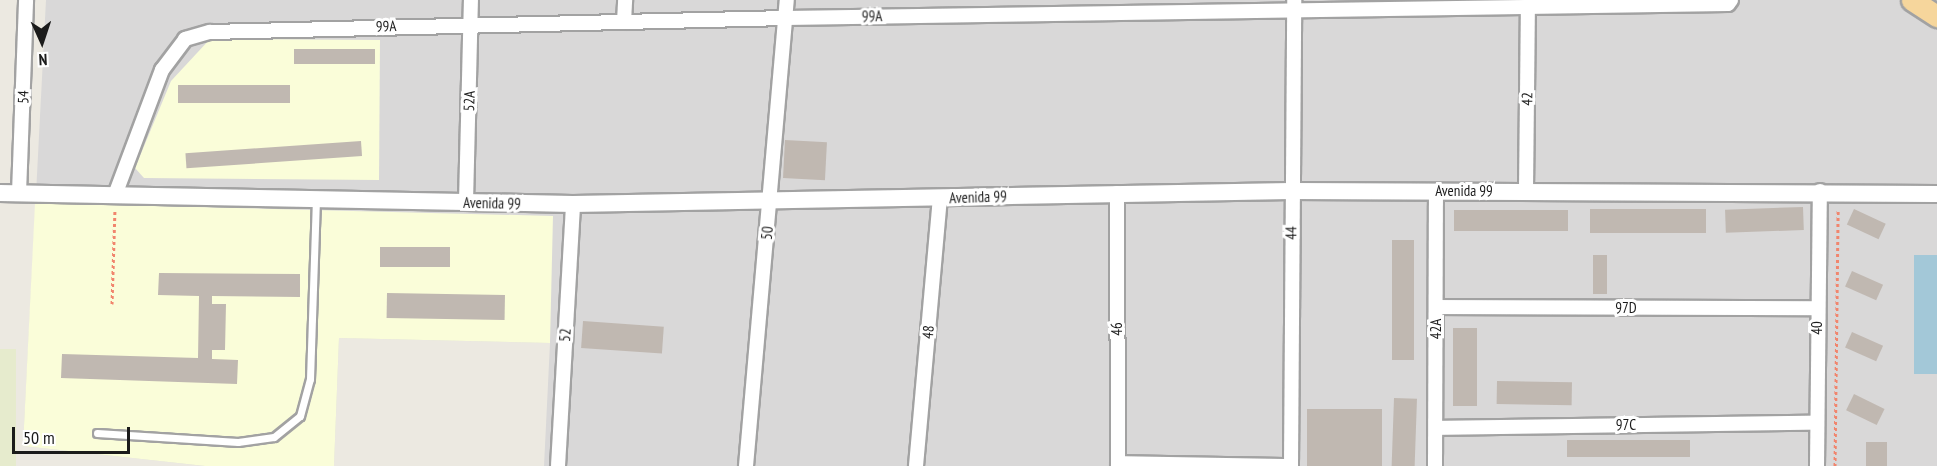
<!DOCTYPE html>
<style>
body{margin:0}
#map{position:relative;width:1937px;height:466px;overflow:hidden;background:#ece9e1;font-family:"PT Sans Narrow",sans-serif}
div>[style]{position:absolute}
.residential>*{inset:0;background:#d9d8d8}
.education>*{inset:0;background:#fafdd9}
.farmland>*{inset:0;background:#e6ebcd;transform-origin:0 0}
.water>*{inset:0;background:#a3c8d8;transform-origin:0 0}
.building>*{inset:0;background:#c0b8b1;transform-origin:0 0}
.path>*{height:3px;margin-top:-1.5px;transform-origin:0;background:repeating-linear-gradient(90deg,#f1856d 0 3px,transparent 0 6px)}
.roads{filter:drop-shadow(2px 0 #a2a2a2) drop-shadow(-2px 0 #a2a2a2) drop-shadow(0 2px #a2a2a2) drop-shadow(0 -2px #a2a2a2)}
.service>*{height:7px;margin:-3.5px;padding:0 3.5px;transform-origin:3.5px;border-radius:3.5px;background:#fff}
.minor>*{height:14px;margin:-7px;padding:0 7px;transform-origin:7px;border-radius:7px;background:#fff}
.tertiary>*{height:16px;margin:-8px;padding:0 8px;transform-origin:8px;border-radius:8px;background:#fff}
.primary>*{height:21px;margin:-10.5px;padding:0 10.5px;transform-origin:10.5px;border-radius:10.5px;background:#f6d69c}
span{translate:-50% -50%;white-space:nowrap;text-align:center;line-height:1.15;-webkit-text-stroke:6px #fff;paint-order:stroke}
.street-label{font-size:15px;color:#1b1b1b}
.north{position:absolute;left:12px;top:12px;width:60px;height:60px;-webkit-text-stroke:4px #fff;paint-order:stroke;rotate:177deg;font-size:16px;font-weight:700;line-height:24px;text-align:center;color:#1b1b1b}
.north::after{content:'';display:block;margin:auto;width:21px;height:27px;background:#1b1b1b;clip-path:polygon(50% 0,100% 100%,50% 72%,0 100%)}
.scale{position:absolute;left:12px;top:427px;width:118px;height:27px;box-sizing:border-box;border:3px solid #1b1b1b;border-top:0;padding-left:8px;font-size:18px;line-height:21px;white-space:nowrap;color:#1b1b1b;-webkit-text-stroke:4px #fff;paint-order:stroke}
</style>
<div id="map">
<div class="residential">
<div style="clip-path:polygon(46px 0,1900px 0,1937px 24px,1937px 466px,544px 466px,550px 343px,339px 338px,334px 466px,205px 466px,23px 446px)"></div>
</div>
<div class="education">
<div style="clip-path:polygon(210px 39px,380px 40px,379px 180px,144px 178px,135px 168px,171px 81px)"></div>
<div style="clip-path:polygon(35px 203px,553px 216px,550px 343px,339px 338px,334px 466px,205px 466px,23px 446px)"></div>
</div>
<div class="farmland">
<div style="left:0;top:349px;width:16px;height:117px"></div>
</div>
<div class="water">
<div style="left:1914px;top:255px;width:23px;height:119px"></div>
</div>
<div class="building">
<div style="left:375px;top:49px;width:15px;height:81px;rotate:90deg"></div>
<div style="left:178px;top:85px;width:112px;height:18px"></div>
<div style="left:785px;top:140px;width:42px;height:38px;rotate:3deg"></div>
<div style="left:361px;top:141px;width:15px;height:176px;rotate:86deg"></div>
<div style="left:1803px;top:207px;width:23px;height:78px;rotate:88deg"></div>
<div style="left:1590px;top:209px;width:116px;height:24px"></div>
<div style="left:1854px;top:209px;width:35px;height:17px;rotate:25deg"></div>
<div style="left:1568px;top:210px;width:21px;height:114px;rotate:90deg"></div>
<div style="left:1414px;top:240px;width:120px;height:22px;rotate:90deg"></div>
<div style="left:380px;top:247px;width:70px;height:20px"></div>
<div style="left:1593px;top:255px;width:14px;height:39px"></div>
<div style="left:1852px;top:271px;width:34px;height:17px;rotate:24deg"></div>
<div style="clip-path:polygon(159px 273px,300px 274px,300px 297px,212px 296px,212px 304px,226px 304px,225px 350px,212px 350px,212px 359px,238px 360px,237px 384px,61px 378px,62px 354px,198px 358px,199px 296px,158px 295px)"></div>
<div style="left:387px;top:293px;width:118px;height:25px;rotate:1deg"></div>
<div style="left:583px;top:321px;width:81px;height:27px;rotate:4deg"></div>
<div style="left:1453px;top:328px;width:24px;height:78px"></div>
<div style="left:1852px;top:332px;width:34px;height:17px;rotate:24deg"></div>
<div style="left:1497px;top:381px;width:75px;height:23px;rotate:1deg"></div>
<div style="left:1854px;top:394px;width:34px;height:18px;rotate:26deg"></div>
<div style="left:1394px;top:398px;width:23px;height:68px;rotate:2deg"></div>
<div style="left:1307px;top:409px;width:75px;height:57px"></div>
<div style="left:1567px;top:440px;width:123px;height:17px"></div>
<div style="left:1866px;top:442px;width:21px;height:24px"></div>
</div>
<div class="path">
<div style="left:112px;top:304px;width:94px;rotate:-88.2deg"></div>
<div style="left:1835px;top:466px;width:256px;rotate:-89.3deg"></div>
</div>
<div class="roads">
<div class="service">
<div style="left:97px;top:433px;width:141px;rotate:3.7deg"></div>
<div style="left:238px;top:442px;width:36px;rotate:-8deg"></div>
<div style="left:274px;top:437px;width:33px;rotate:-39deg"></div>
<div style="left:300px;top:416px;width:38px;rotate:-75deg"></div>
<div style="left:310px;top:379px;width:180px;rotate:-88.1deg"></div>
</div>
<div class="minor">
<div style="left:624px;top:22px;width:22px;rotate:-87deg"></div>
<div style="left:1526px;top:190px;width:183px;rotate:-89.4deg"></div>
<div style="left:19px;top:193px;width:193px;rotate:-87.9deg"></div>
<div style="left:1117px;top:193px;width:273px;rotate:89.8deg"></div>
<div style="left:115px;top:195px;width:134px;rotate:-69.4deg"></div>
<div style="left:162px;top:70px;width:39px;rotate:-53deg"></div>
<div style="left:185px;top:39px;width:26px;rotate:-16deg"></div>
<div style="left:210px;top:32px;width:575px;rotate:-1.39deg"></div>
<div style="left:785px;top:18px;width:943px;rotate:-0.85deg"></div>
<div style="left:1728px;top:4px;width:5px;rotate:-53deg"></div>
<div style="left:466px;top:202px;width:202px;rotate:-88.6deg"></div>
<div style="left:1436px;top:307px;width:381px;rotate:0.2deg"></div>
<div style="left:1436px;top:428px;width:381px;rotate:-0.8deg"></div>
<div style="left:1118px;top:463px;width:173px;rotate:1deg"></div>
<div style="left:558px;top:466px;width:262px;rotate:-86.7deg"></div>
<div style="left:746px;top:466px;width:468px;rotate:-85deg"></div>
<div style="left:916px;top:466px;width:269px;rotate:-84.9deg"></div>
<div style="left:1291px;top:466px;width:466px;rotate:-89.6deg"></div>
<div style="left:1435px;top:466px;width:275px;rotate:-89.8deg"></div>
<div style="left:1817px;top:466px;width:275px;rotate:-89.4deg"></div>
</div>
<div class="tertiary">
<div style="left:0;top:193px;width:573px;rotate:1.1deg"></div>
<div style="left:573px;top:204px;width:718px;rotate:-1.04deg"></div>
<div style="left:1291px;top:191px;width:646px;rotate:0.27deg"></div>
</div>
<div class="primary">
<div style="left:1912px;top:0;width:30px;rotate:33deg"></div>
</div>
</div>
<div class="street-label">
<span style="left:872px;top:16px;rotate:-1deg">99A</span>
<span style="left:386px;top:26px;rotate:-2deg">99A</span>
<span style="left:23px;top:97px;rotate:-88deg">54</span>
<span style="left:1527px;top:99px;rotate:-89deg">42</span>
<span style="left:469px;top:101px;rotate:-88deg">52A</span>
<span style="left:1464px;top:191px">Avenida 99</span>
<span style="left:978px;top:197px;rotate:-2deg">Avenida 99</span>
<span style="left:492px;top:203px;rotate:1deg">Avenida 99</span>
<span style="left:767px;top:233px;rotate:-85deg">50</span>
<span style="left:1291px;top:233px;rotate:-90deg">44</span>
<span style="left:1626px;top:308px">97D</span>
<span style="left:1817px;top:328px;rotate:-90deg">40</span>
<span style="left:1117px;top:329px;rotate:-90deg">46</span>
<span style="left:1436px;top:329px;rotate:-90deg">42A</span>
<span style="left:928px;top:332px;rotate:-85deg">48</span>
<span style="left:565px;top:335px;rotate:-87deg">52</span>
<span style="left:1626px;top:425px">97C</span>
</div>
<div class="north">N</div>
<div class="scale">50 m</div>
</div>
